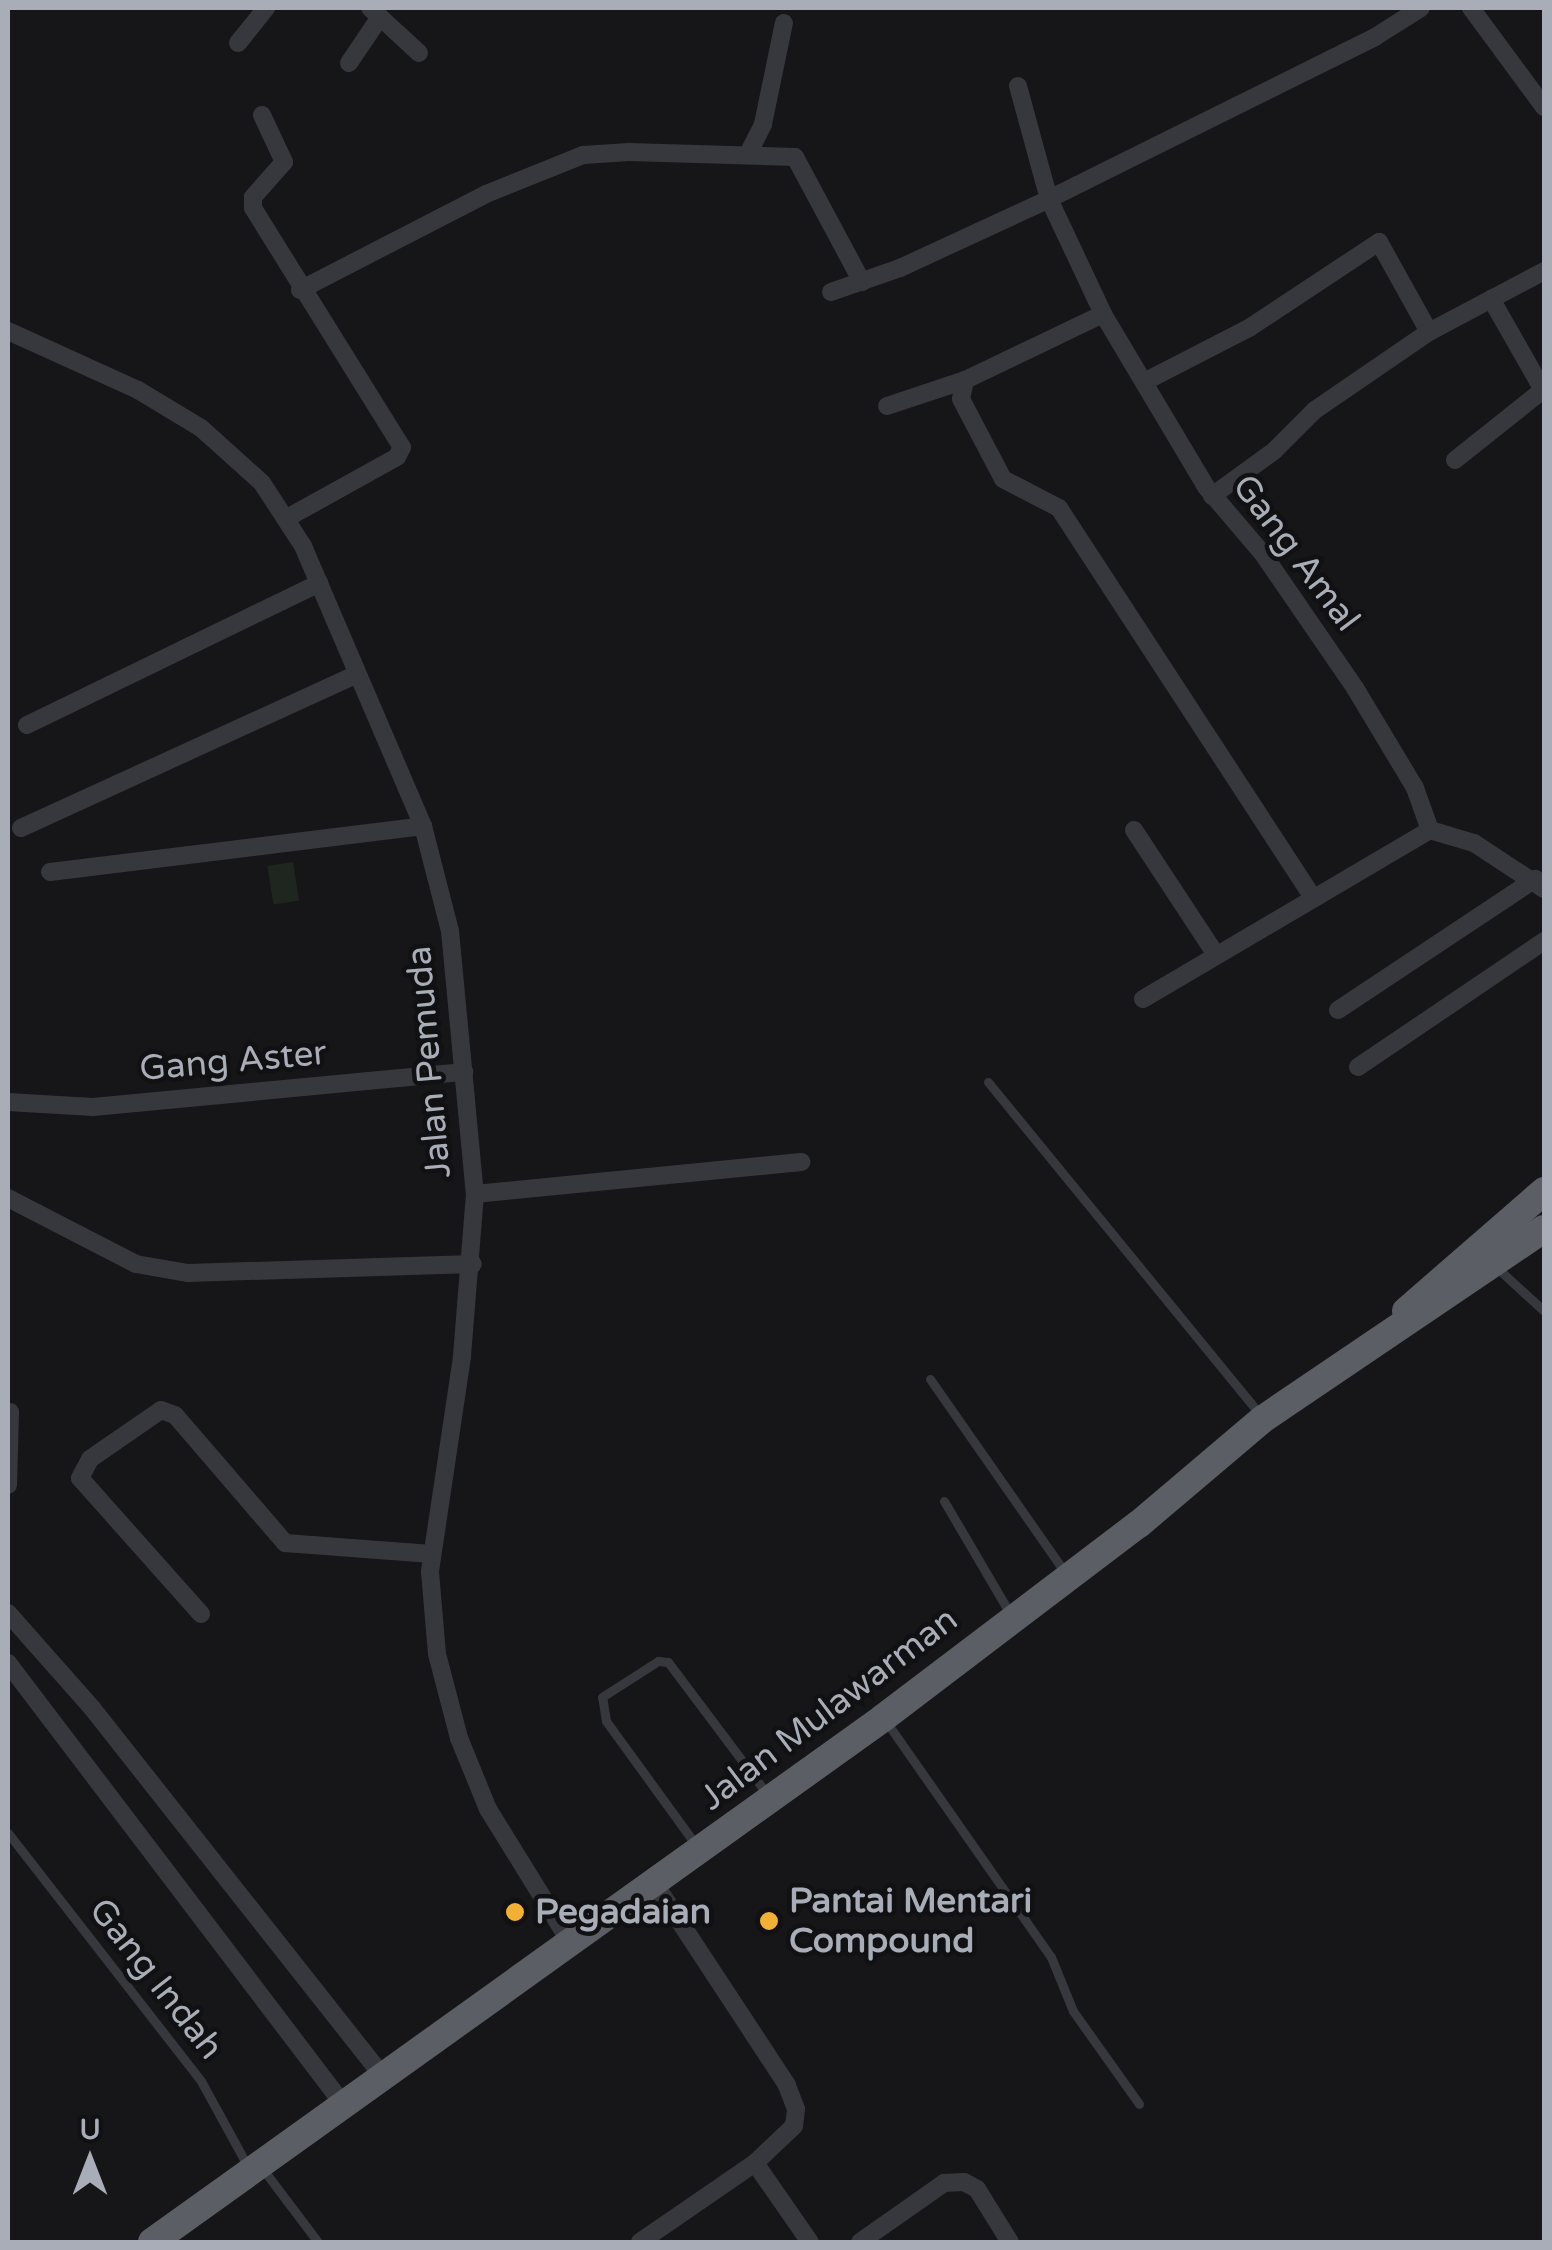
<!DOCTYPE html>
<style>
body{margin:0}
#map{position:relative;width:1552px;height:2250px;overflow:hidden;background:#161618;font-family:"Varela Round",sans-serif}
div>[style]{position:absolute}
.green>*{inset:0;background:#1e261f;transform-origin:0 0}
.service>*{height:9px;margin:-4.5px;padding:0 4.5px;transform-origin:4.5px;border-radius:4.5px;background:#37383d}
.minor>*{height:18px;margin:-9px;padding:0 9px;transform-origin:9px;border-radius:9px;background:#37383d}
.trunk>*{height:28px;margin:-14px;padding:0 14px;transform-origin:14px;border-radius:14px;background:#5b5e65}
.dots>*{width:28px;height:28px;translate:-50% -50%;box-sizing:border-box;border:5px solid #111113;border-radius:50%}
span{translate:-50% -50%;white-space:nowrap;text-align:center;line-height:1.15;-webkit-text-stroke:9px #111113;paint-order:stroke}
.street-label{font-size:35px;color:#a8adb8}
.poi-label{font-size:35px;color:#a8adb8;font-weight:700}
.left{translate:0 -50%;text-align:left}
.frame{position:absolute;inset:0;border:10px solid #a8adb8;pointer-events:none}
.north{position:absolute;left:40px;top:2110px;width:100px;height:100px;-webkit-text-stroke:8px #111113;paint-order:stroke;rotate:0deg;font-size:28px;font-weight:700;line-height:40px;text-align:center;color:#a8adb8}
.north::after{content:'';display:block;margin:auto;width:35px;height:45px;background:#a8adb8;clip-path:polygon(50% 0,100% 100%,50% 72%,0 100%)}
</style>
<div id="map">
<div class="green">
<div style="left:293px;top:862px;width:39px;height:26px;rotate:81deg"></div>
</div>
<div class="service">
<div style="left:988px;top:1082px;width:433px;rotate:50.7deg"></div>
<div style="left:1496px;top:1267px;width:65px;rotate:42.5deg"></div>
<div style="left:930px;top:1379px;width:238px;rotate:55.1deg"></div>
<div style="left:944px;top:1501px;width:132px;rotate:59.6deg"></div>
<div style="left:885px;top:1720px;width:289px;rotate:55deg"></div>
<div style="left:1051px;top:1957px;width:58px;rotate:67.8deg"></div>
<div style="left:1073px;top:2011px;width:114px;rotate:54.6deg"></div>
<div style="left:8px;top:1833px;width:314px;rotate:52.1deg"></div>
<div style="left:201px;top:2081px;width:98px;rotate:61.3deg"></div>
<div style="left:696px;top:1845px;width:153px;rotate:-126deg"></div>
<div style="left:606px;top:1721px;width:24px;rotate:-99deg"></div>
<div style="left:602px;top:1697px;width:67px;rotate:-32.7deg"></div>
<div style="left:658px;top:1661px;width:10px;rotate:6deg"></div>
<div style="left:668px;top:1662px;width:165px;rotate:53.1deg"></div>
<div style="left:262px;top:2168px;width:93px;rotate:52.9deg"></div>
</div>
<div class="minor">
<div style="left:1471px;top:8px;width:123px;rotate:53.6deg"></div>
<div style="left:380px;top:17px;width:53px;rotate:42.7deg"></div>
<div style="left:238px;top:43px;width:45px;rotate:-51.3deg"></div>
<div style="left:349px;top:63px;width:55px;rotate:-56deg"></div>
<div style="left:380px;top:17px;width:13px;rotate:-138deg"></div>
<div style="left:1018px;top:86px;width:117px;rotate:74.7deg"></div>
<div style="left:1049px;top:199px;width:127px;rotate:64.8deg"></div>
<div style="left:1103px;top:314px;width:201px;rotate:59.2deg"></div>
<div style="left:1206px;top:487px;width:88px;rotate:49.6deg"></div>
<div style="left:1263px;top:554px;width:163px;rotate:55.5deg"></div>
<div style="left:1355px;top:688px;width:117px;rotate:59deg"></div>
<div style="left:1415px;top:788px;width:45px;rotate:70.3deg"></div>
<div style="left:262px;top:115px;width:52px;rotate:64.9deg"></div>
<div style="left:284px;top:162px;width:47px;rotate:131.5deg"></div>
<div style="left:253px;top:197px;width:11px;rotate:90deg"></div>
<div style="left:253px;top:208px;width:282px;rotate:58.1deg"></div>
<div style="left:402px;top:447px;width:11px;rotate:117deg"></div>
<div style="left:397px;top:457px;width:126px;rotate:151deg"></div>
<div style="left:749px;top:152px;width:31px;rotate:-63deg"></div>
<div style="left:763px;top:124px;width:103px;rotate:-78.3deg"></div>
<div style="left:300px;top:290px;width:209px;rotate:-27.3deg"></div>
<div style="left:486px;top:194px;width:105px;rotate:-21.9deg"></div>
<div style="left:583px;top:155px;width:46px;rotate:-3.7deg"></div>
<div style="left:629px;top:152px;width:166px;rotate:1.7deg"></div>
<div style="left:795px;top:157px;width:142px;rotate:61.8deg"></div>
<div style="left:831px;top:292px;width:73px;rotate:-19.2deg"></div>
<div style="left:900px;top:268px;width:164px;rotate:-24.8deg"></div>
<div style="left:1049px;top:199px;width:364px;rotate:-26.4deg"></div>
<div style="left:1375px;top:37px;width:54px;rotate:-32.2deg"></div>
<div style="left:1103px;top:314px;width:153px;rotate:154.4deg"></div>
<div style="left:965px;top:380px;width:19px;rotate:102deg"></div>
<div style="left:961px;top:399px;width:90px;rotate:62.3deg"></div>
<div style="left:1003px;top:479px;width:63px;rotate:27.4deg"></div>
<div style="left:1059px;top:508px;width:463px;rotate:56.9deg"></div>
<div style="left:8px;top:331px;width:143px;rotate:24.4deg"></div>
<div style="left:138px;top:390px;width:74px;rotate:31.1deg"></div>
<div style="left:201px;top:428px;width:82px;rotate:42deg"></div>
<div style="left:262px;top:483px;width:75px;rotate:56.9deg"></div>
<div style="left:303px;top:546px;width:305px;rotate:66.8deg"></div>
<div style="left:423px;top:826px;width:108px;rotate:75.6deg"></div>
<div style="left:450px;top:931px;width:264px;rotate:84.6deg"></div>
<div style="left:475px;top:1194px;width:164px;rotate:94.6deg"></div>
<div style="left:462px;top:1357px;width:217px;rotate:98.5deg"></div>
<div style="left:430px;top:1572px;width:82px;rotate:85.1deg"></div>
<div style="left:437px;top:1654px;width:87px;rotate:75.3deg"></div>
<div style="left:459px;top:1738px;width:77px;rotate:67.8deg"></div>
<div style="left:488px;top:1809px;width:154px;rotate:58.3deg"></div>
<div style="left:1144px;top:382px;width:118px;rotate:-27.2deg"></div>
<div style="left:1249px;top:328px;width:156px;rotate:-33.5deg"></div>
<div style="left:1379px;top:242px;width:103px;rotate:60.9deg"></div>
<div style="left:887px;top:406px;width:82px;rotate:-18.4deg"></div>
<div style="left:1455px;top:460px;width:112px;rotate:-38.5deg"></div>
<div style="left:1543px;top:390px;width:105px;rotate:-119.7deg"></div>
<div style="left:1212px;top:496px;width:77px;rotate:-36deg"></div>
<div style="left:1274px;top:451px;width:58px;rotate:-45deg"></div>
<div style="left:1315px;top:410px;width:138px;rotate:-34.4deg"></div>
<div style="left:1429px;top:332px;width:130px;rotate:-27.9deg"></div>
<div style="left:27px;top:725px;width:325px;rotate:-25.9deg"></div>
<div style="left:21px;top:828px;width:370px;rotate:-24.6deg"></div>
<div style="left:1134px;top:830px;width:149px;rotate:56.7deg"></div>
<div style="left:1430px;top:830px;width:46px;rotate:16.5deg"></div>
<div style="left:1474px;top:843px;width:84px;rotate:33.3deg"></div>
<div style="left:50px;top:872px;width:376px;rotate:-7deg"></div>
<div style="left:1143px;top:999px;width:333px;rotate:-30.5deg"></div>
<div style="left:1338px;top:1010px;width:237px;rotate:-33.6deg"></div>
<div style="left:1358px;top:1067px;width:225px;rotate:-34.1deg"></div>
<div style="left:8px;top:1102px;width:85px;rotate:3.4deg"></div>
<div style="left:93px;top:1107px;width:373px;rotate:-5.4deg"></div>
<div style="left:475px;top:1194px;width:328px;rotate:-5.6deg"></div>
<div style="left:8px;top:1198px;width:144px;rotate:27.3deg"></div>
<div style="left:136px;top:1264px;width:53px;rotate:9.8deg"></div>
<div style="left:188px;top:1273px;width:285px;rotate:-1.8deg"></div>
<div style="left:8px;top:1485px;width:73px;rotate:-88.4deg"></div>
<div style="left:8px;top:1613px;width:127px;rotate:48.5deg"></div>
<div style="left:92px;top:1708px;width:471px;rotate:51.7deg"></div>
<div style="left:201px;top:1614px;width:182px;rotate:-131.7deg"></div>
<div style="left:80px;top:1478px;width:21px;rotate:-62deg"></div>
<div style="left:90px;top:1459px;width:86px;rotate:-34.6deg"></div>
<div style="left:161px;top:1410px;width:15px;rotate:20deg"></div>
<div style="left:175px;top:1415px;width:169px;rotate:49.3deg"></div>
<div style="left:285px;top:1543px;width:147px;rotate:4.3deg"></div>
<div style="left:8px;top:1663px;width:559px;rotate:52.78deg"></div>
<div style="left:755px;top:2163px;width:96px;rotate:55.2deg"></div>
<div style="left:640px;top:2242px;width:140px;rotate:-34.5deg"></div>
<div style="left:755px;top:2163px;width:54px;rotate:-43.5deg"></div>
<div style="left:794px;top:2126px;width:17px;rotate:-83deg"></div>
<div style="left:796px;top:2109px;width:26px;rotate:-111deg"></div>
<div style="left:787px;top:2085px;width:240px;rotate:-123.3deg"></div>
<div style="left:860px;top:2242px;width:103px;rotate:-35.1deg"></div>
<div style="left:944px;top:2183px;width:20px;rotate:-3deg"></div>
<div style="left:964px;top:2182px;width:15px;rotate:28deg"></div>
<div style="left:977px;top:2189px;width:62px;rotate:58.1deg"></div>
</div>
<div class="trunk">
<div style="left:1406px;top:1311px;width:183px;rotate:-41deg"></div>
<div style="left:152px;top:2242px;width:899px;rotate:-35.63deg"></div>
<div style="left:883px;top:1718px;width:321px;rotate:-37.2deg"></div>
<div style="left:1139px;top:1524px;width:162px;rotate:-40.3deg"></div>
<div style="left:1263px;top:1419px;width:339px;rotate:-34.1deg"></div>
</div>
<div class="dots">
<div style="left:515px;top:1912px;background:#f2b134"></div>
<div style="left:769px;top:1921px;background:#f2b134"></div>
</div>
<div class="street-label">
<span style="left:1296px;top:553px;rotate:53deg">Gang Amal</span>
<span style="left:233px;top:1061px;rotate:-5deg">Gang Aster</span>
<span style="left:429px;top:1062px;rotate:-95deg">Jalan Pemuda</span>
<span style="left:829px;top:1709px;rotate:-37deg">Jalan Mulawarman</span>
<span style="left:156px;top:1979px;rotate:52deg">Gang Indah</span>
</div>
<div class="poi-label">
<span class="left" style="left:789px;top:1921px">Pantai Mentari<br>Compound</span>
<span class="left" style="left:535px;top:1912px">Pegadaian</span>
</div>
<div class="frame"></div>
<div class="north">U</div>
</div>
